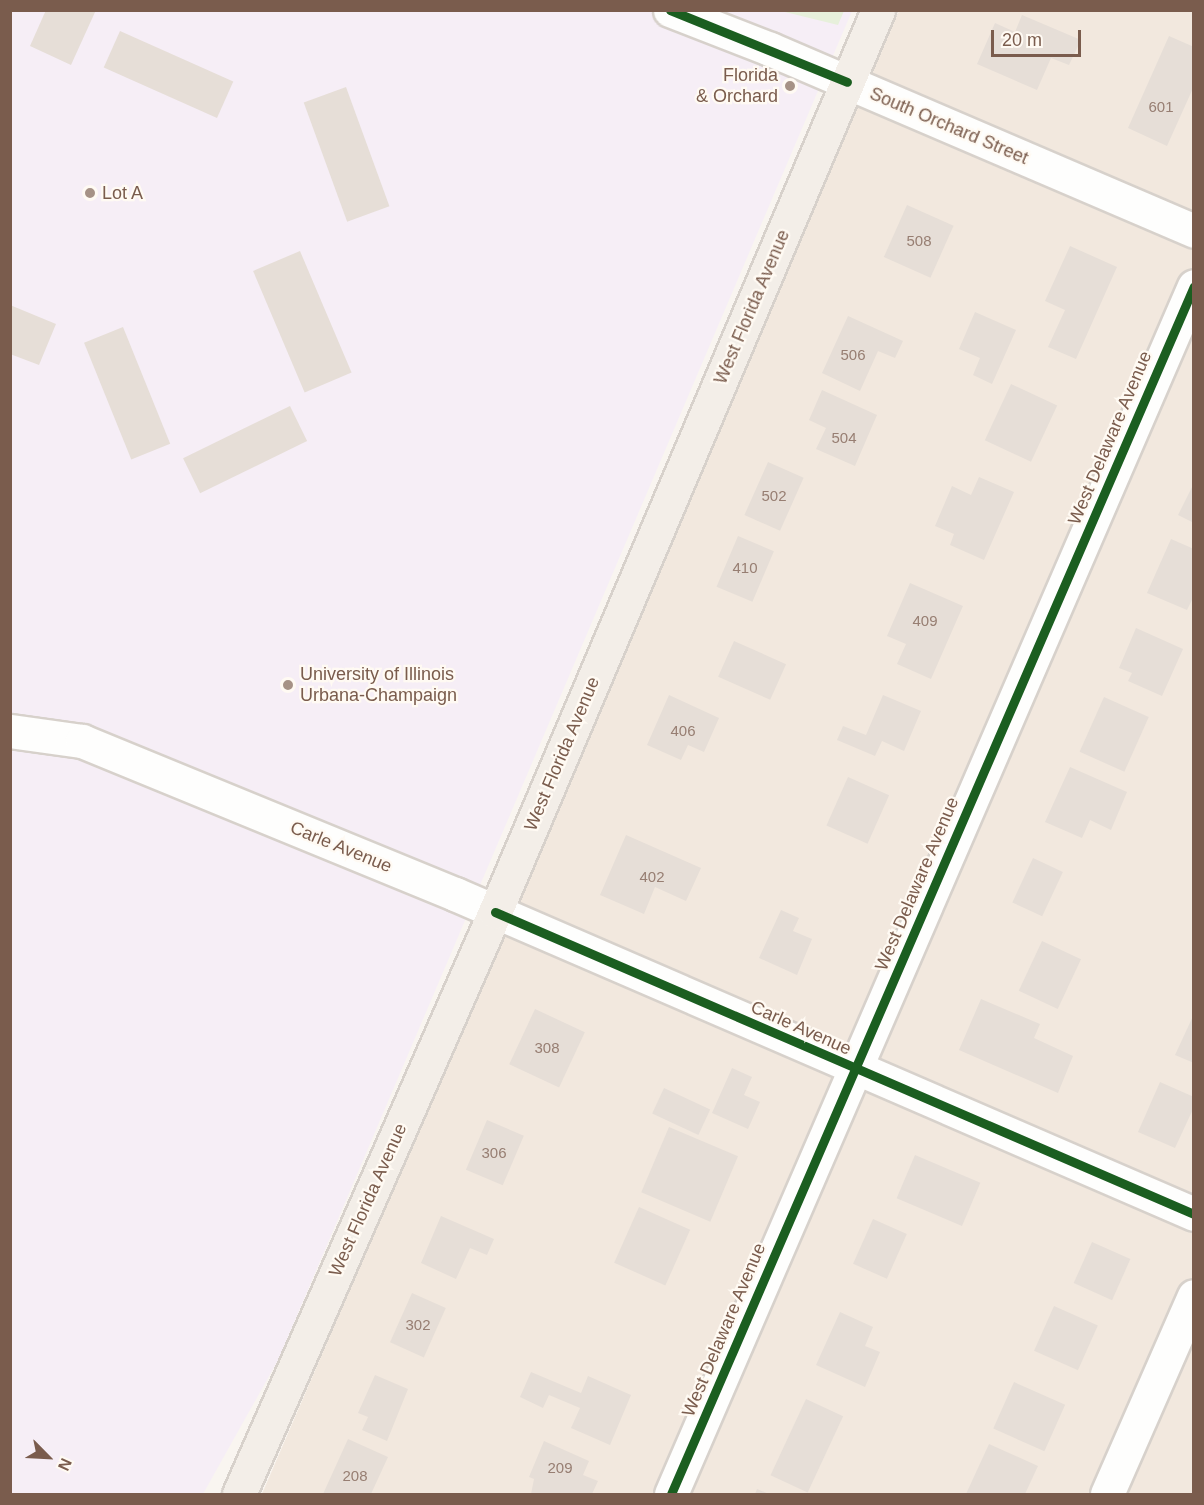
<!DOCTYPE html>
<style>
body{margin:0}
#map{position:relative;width:1204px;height:1505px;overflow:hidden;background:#f9f5f0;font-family:Helvetica,sans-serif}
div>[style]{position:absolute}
.residential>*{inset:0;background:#f2e8de}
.education>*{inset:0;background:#f6eef6}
.green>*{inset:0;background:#e7f0db}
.building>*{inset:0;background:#e6ded7;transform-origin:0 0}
.roads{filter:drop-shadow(2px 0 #d7d1cb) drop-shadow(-2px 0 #d7d1cb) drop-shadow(0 2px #d7d1cb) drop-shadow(0 -2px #d7d1cb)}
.minor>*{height:33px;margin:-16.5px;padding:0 16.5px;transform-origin:16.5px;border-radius:16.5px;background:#fefefd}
.major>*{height:33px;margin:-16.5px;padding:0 16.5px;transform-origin:16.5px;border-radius:16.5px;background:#f3eee8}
.cycleway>*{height:9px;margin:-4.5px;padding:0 4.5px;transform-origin:4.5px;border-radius:4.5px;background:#1b5e20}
.dots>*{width:16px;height:16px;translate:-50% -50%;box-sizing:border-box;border:3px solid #fffaf3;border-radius:50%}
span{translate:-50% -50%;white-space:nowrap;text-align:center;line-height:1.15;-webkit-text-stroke:4.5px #fffaf3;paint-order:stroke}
.number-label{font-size:15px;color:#977e72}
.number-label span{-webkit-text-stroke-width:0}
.poi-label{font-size:18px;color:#7a5c4d}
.right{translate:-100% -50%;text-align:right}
.left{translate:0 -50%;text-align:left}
.street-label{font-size:18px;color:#7a5c4d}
.frame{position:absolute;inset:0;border:12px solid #7a5c4d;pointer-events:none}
.north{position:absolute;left:18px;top:1427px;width:60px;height:60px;-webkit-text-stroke:4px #fffaf3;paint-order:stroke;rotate:114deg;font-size:16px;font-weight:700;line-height:24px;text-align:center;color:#7a5c4d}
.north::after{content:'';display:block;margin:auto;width:21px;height:27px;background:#7a5c4d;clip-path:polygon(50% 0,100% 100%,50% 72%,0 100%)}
.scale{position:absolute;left:991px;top:30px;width:90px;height:27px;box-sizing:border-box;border:3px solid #7a5c4d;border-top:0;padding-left:8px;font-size:18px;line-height:21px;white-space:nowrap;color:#7a5c4d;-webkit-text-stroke:4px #fffaf3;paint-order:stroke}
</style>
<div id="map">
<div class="residential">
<div style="clip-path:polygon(899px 11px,1193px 11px,1193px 1494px,262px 1494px)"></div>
</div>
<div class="education">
<div style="clip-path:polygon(10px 11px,852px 11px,278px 1360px,203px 1494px,11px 1494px)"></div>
</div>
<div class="green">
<div style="clip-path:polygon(781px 11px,844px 10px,844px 11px,838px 25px)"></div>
</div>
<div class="building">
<div style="clip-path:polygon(46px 10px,96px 10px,71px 65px,30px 46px)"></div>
<div style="clip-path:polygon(1022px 15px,1081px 40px,1069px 65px,1051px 58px,1037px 90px,977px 64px,995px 23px,1015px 32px)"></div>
<div style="left:120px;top:31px;width:124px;height:40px;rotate:24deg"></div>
<div style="clip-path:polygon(1169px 36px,1194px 47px,1194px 86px,1167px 146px,1128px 128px)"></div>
<div style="left:346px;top:87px;width:127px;height:45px;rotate:70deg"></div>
<div style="left:907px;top:205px;width:51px;height:57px;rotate:24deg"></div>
<div style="clip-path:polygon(1070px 246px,1117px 267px,1076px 359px,1048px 347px,1065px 310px,1045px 301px)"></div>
<div style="left:300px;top:251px;width:132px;height:51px;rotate:67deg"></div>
<div style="clip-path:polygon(10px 305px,56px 324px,39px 365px,10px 354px)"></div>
<div style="clip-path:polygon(975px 312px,1016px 330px,992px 384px,973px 375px,980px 358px,959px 349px)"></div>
<div style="clip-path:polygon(848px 316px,903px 341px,895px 358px,878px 351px,860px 391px,822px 373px)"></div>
<div style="left:123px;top:327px;width:126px;height:42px;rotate:68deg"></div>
<div style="left:1011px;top:384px;width:51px;height:62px;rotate:25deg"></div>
<div style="clip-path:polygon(822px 390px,877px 415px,855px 466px,816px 449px,826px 428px,809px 420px)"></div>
<div style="left:290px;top:406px;width:39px;height:119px;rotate:64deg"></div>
<div style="left:768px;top:462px;width:39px;height:58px;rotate:24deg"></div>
<div style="clip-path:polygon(979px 477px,1014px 492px,984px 560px,950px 545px,954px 534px,935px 526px,952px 486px,971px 495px)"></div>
<div style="clip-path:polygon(1194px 483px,1194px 523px,1178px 515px)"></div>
<div style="left:738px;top:536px;width:39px;height:55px;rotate:23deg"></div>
<div style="clip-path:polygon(1171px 539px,1194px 549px,1194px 596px,1187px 610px,1147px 593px)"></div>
<div style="clip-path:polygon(910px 583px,963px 606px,931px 679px,897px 664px,906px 644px,887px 636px)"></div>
<div style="clip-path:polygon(1136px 628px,1183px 649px,1162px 696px,1128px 681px,1132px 673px,1119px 668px)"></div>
<div style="left:734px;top:641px;width:57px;height:39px;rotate:24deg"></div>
<div style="clip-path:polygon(669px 695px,719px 718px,704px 752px,688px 745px,681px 760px,647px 745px)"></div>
<div style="clip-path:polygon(883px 695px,921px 711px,904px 751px,882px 741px,875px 756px,837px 740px,843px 726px,866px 735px)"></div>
<div style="left:1104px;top:697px;width:49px;height:60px;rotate:24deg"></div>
<div style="clip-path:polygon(1070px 767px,1127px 792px,1111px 830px,1090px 820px,1082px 838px,1045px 822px)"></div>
<div style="left:848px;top:777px;width:45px;height:53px;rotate:24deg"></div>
<div style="clip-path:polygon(626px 835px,701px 868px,686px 901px,655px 887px,644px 914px,600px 895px)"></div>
<div style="left:1033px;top:858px;width:33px;height:49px;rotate:25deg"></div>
<div style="clip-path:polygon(781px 910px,799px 918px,793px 931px,812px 939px,797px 975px,759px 958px)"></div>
<div style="left:1042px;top:941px;width:43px;height:55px;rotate:25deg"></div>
<div style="clip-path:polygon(981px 999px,1040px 1024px,1034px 1038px,1073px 1056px,1058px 1093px,959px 1050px)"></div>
<div style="left:535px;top:1009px;width:55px;height:61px;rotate:25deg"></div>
<div style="clip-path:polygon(1194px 1014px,1194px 1063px,1175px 1055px)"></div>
<div style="clip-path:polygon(732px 1068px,752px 1077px,744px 1095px,760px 1102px,748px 1129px,712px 1113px)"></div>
<div style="clip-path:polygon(1160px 1082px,1194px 1097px,1194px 1107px,1175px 1148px,1138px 1132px)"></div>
<div style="left:664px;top:1088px;width:51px;height:28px;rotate:25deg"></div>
<div style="left:487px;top:1120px;width:40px;height:54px;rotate:23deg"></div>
<div style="left:669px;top:1127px;width:75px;height:71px;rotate:23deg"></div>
<div style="left:915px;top:1155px;width:71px;height:47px;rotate:23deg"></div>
<div style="left:639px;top:1207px;width:56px;height:61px;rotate:24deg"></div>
<div style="clip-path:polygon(441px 1216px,494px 1239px,487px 1255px,470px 1248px,456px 1279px,421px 1263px)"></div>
<div style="left:873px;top:1219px;width:37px;height:49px;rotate:24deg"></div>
<div style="left:1092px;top:1242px;width:42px;height:45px;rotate:24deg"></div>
<div style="left:412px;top:1293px;width:37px;height:54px;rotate:24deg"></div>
<div style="left:1054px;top:1306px;width:48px;height:49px;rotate:24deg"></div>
<div style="clip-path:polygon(840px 1312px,873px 1327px,865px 1346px,880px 1352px,865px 1387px,816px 1365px)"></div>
<div style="clip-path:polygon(531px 1372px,581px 1393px,588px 1376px,631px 1395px,610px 1445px,571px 1428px,580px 1408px,549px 1395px,543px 1408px,520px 1397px)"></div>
<div style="clip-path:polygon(375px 1375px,408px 1389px,387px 1441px,362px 1430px,368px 1417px,358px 1413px)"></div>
<div style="left:1014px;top:1382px;width:56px;height:51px;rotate:24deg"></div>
<div style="left:806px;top:1399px;width:41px;height:84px;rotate:25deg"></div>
<div style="clip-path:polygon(348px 1439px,388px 1457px,371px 1494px,323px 1494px)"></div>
<div style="clip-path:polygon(544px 1441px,589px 1461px,583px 1475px,598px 1481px,592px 1494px,531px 1494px,534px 1479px,529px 1477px)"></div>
<div style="clip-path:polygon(989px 1444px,1038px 1466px,1025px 1494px,966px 1494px)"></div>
<div style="clip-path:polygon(757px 1489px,769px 1494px,755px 1494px)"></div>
</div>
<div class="roads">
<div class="minor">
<div style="left:670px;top:10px;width:107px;rotate:21.3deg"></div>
<div style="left:770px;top:49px;width:461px;rotate:23.2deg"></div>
<div style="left:10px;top:731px;width:73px;rotate:7.9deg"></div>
<div style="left:82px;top:741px;width:403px;rotate:22.3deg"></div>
<div style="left:455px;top:894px;width:805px;rotate:23.41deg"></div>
<div style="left:671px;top:1494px;width:1316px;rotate:-66.59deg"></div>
<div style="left:1107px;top:1494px;width:216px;rotate:-66.3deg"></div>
</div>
<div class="major">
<div style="left:239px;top:1494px;width:636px;rotate:-66.26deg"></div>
<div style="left:495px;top:912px;width:980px;rotate:-66.99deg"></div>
</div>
</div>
<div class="cycleway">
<div style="left:670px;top:10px;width:191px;rotate:22.1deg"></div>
<div style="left:495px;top:912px;width:761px;rotate:23.37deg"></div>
<div style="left:671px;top:1494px;width:1316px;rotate:-66.59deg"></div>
</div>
<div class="dots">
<div style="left:790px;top:86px;background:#a69286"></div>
<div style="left:90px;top:193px;background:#a69286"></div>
<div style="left:288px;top:685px;background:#a69286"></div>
</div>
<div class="number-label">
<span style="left:1161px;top:107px">601</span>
<span style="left:919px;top:241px">508</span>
<span style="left:853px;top:355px">506</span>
<span style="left:844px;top:438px">504</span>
<span style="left:774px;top:496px">502</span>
<span style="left:745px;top:568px">410</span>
<span style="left:925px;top:621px">409</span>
<span style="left:683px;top:731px">406</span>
<span style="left:652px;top:877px">402</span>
<span style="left:547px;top:1048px">308</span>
<span style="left:494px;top:1153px">306</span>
<span style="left:418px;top:1325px">302</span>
<span style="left:560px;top:1468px">209</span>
<span style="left:355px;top:1476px">208</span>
</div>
<div class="poi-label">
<span class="right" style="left:778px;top:86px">Florida<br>&amp; Orchard</span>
<span class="left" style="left:102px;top:193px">Lot A</span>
<span class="left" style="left:300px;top:685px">University of Illinois<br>Urbana-Champaign</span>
</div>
<div class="street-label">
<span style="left:949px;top:126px;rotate:23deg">South Orchard Street</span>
<span style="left:752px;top:307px;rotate:-67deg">West Florida Avenue</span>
<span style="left:1110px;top:438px;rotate:-67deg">West Delaware Avenue</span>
<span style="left:562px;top:754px;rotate:-67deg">West Florida Avenue</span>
<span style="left:341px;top:847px;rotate:22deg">Carle Avenue</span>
<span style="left:917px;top:884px;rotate:-67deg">West Delaware Avenue</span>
<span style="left:801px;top:1028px;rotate:24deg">Carle Avenue</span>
<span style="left:368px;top:1200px;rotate:-66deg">West Florida Avenue</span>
<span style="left:724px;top:1330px;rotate:-67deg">West Delaware Avenue</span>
</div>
<div class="frame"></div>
<div class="north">N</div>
<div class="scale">20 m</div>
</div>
